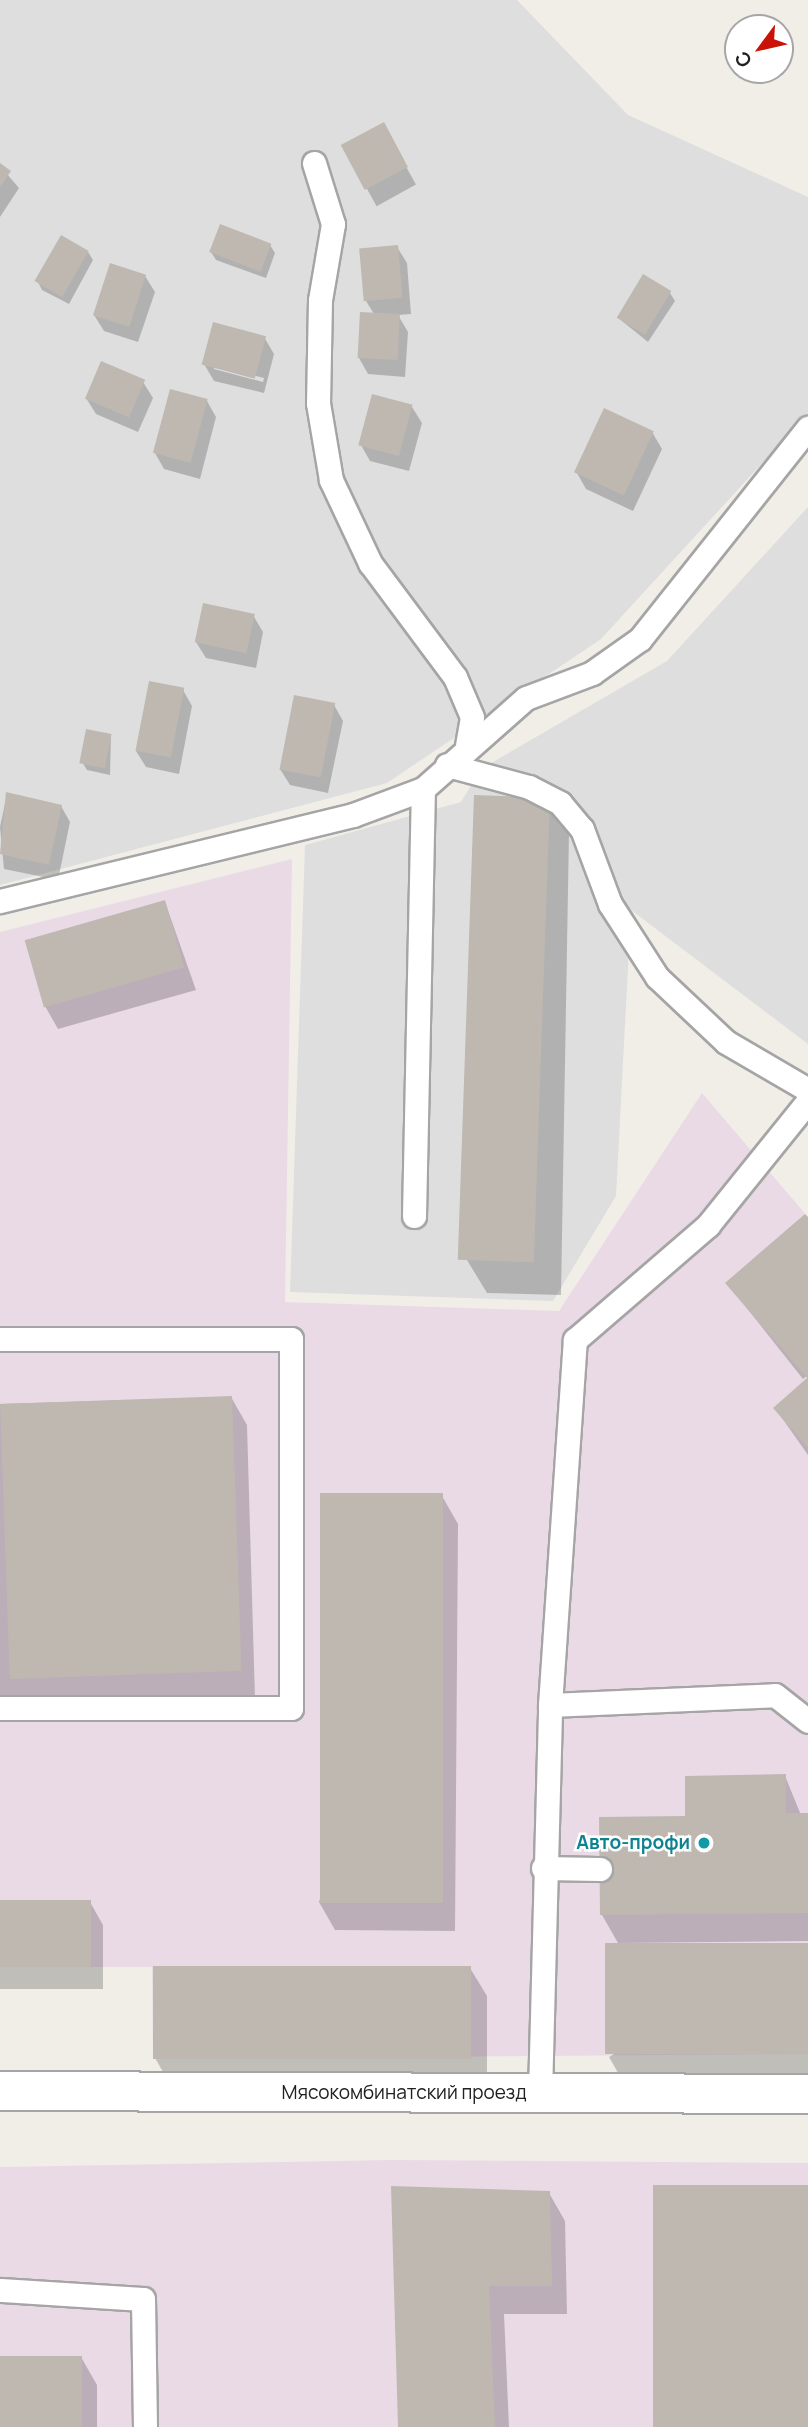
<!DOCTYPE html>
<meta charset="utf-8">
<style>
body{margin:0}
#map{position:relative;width:808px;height:2427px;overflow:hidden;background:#f1eee8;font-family:Manrope,sans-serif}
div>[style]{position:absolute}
.residential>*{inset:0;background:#dfdede}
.industrial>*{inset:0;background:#eadae6}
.shadow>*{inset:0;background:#0003;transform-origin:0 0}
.building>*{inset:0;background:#beb8b1;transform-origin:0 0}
.roads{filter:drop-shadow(2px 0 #a5a5a5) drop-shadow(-2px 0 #a5a5a5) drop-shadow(0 2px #a5a5a5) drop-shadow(0 -2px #a5a5a5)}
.service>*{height:23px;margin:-11.5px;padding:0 11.5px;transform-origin:11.5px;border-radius:11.5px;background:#fff}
.minor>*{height:38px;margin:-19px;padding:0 19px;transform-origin:19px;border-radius:19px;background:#fff}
.dots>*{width:19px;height:19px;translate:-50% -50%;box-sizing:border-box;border:4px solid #fff;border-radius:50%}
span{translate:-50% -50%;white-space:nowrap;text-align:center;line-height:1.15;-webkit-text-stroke:5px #fff;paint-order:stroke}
.culture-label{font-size:19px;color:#0d838f;font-weight:700}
.right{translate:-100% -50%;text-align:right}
.street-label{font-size:19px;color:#212121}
.north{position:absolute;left:724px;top:14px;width:70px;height:70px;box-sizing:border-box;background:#fff;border:2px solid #a6a6a6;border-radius:50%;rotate:237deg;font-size:19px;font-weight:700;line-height:28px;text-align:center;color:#212121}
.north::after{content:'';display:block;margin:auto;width:24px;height:32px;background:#ca1207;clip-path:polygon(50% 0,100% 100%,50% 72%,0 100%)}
</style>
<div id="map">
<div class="residential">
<div style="clip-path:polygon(0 0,517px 0,628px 115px,808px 197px,808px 413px,601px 639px,387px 783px,0 885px)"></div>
<div style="clip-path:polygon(808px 507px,808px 1044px,631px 910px,616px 1196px,553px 1301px,290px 1292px,305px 845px,461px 802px,481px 769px,667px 661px)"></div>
</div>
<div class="industrial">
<div style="clip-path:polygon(292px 859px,285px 1302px,559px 1311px,702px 1093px,808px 1217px,808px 2054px,153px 2059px,152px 1967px,0 1967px,0 932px)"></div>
<div style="clip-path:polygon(392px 2160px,808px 2163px,808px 2427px,0 2427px,0 2167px)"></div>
</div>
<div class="shadow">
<div style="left:383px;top:125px;width:68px;height:45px;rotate:61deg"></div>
<div style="clip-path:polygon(0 166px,19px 188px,0 217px)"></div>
<div style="clip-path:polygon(270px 245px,275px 253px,266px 278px,216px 260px,211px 252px)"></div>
<div style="clip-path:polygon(397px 247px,407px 263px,411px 314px,398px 315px,408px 332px,405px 377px,368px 374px,359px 358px,374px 314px,366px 301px)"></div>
<div style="clip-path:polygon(88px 252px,93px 260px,69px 304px,42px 290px,38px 282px)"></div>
<div style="clip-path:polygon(145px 276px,155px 292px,138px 342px,104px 331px,94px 315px)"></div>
<div style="clip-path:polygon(670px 293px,675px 301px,648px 342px,617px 317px)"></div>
<div style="clip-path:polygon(evenodd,264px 337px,274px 354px,264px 393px,214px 381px,204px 364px,264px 337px,214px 366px,264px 378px,263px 382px,214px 369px,214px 366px)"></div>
<div style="clip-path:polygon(143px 382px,153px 398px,138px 432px,96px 414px,86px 398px)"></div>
<div style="clip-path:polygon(207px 401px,216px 417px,200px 479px,164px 469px,155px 453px)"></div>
<div style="clip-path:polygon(412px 407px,422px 423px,409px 471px,370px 461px,361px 445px)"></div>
<div style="clip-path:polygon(652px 432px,662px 449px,633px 511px,586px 489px,577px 473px)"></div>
<div style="clip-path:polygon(253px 615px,263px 632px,256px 668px,206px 658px,196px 642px)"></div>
<div style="clip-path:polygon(183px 690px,192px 706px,179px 774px,146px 767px,136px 751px)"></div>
<div style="clip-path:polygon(334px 705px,343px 721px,328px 793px,290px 785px,280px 769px)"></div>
<div style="clip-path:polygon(111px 735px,110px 775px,87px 770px,82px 762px)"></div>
<div style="clip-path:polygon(7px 794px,61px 806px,70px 822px,58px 880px,4px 869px,0 827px)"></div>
<div style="clip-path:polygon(549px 798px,569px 832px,561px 1295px,487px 1293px,467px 1260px)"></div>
<div style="clip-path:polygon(165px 902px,196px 990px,58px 1029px,45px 1006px)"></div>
<div style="clip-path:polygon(808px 1220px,808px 1375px,803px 1379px,727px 1283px)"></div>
<div style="clip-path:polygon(808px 1380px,808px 1455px,775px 1408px)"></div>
<div style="clip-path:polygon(231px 1397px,247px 1425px,255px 1699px,0 1706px,0 1404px)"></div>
<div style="clip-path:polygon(442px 1496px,458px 1524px,455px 1931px,335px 1930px,319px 1902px)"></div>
<div style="clip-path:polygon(785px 1776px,801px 1815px,808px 1814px,808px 1941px,618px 1943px,602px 1915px,687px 1817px)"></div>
<div style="clip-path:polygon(0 1902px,90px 1902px,103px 1925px,103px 1989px,0 1989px)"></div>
<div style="clip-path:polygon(808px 1945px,808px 2082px,625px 2085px,609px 2057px)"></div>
<div style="clip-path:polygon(470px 1968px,487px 1996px,487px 2087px,171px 2086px,155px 2058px)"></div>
<div style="clip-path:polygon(393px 2188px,549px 2193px,565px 2221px,567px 2314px,504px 2314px,509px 2427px,399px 2427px)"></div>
<div style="clip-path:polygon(0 2357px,81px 2357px,97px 2385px,97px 2427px,0 2427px)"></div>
</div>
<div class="building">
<div style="left:384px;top:122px;width:51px;height:49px;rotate:62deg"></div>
<div style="clip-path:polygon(0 163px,11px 171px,0 187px)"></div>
<div style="left:220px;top:224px;width:55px;height:30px;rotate:21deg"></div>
<div style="left:61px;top:235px;width:32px;height:53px;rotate:30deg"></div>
<div style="left:398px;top:245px;width:53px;height:39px;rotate:85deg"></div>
<div style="left:110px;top:263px;width:38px;height:55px;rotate:18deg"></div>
<div style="left:643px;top:274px;width:33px;height:51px;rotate:31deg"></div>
<div style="left:360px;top:312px;width:40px;height:46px;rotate:3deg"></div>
<div style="left:213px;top:322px;width:55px;height:44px;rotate:15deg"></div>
<div style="left:101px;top:361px;width:48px;height:41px;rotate:23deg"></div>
<div style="left:170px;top:389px;width:39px;height:66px;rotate:15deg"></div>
<div style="left:372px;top:394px;width:42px;height:53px;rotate:15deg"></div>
<div style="left:604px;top:408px;width:55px;height:71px;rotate:25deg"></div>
<div style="left:203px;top:603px;width:53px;height:40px;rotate:12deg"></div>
<div style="left:149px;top:681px;width:36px;height:71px;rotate:11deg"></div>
<div style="left:294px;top:695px;width:42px;height:76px;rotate:11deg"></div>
<div style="left:86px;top:729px;width:26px;height:35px;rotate:11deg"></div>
<div style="clip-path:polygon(6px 792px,62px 805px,49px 865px,0 854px)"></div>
<div style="left:474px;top:795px;width:76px;height:465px;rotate:2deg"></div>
<div style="left:165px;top:900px;width:70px;height:146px;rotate:74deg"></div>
<div style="clip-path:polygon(805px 1214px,808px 1217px,808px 1448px,773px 1408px,807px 1378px,725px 1283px)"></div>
<div style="left:232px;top:1396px;width:275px;height:232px;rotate:88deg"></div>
<div style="left:320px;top:1493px;width:123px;height:410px"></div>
<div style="clip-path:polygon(786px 1774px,786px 1813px,808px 1813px,808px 1913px,600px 1915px,599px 1817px,685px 1816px,685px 1776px)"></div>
<div style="left:0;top:1900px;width:91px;height:67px"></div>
<div style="left:808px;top:1943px;width:111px;height:203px;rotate:90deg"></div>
<div style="left:471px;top:1966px;width:93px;height:318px;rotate:90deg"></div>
<div style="left:808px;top:2185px;width:242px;height:155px;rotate:90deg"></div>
<div style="clip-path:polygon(391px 2186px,550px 2191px,552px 2286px,489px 2286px,495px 2427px,398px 2427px)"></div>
<div style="left:0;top:2356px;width:82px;height:71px"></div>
</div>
<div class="roads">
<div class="service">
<div style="left:314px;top:163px;width:64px;rotate:72.7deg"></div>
<div style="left:333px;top:224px;width:77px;rotate:99.7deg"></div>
<div style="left:320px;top:300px;width:103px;rotate:91.1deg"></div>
<div style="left:318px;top:403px;width:78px;rotate:80.4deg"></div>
<div style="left:331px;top:480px;width:92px;rotate:64.8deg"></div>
<div style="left:370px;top:563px;width:142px;rotate:53.3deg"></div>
<div style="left:455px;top:677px;width:43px;rotate:67deg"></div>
<div style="left:472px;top:717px;width:28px;rotate:100deg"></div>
<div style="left:447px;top:765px;width:85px;rotate:15deg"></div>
<div style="left:529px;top:787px;width:35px;rotate:27deg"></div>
<div style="left:560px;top:803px;width:34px;rotate:50deg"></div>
<div style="left:582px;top:829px;width:80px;rotate:69.5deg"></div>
<div style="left:610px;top:904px;width:87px;rotate:57.2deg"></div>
<div style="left:657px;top:977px;width:95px;rotate:43.3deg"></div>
<div style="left:726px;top:1042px;width:95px;rotate:30.3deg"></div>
<div style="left:0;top:901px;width:363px;rotate:-13.7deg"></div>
<div style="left:353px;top:815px;width:75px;rotate:-20.4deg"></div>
<div style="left:423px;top:789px;width:137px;rotate:-41.5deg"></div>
<div style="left:526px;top:698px;width:71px;rotate:-20.7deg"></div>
<div style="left:592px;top:673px;width:59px;rotate:-35.3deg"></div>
<div style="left:640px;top:639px;width:270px;rotate:-51.5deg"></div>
<div style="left:414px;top:1216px;width:427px;rotate:-88.8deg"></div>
<div style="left:0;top:1339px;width:291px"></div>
<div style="left:291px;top:1339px;width:369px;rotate:90deg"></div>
<div style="left:291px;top:1708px;width:291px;rotate:180deg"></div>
<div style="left:550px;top:1705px;width:366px;rotate:-86.1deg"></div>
<div style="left:575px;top:1340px;width:176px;rotate:-40.8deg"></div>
<div style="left:708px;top:1225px;width:159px;rotate:-51.1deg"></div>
<div style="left:543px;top:1868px;width:57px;rotate:1deg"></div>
<div style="left:540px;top:2094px;width:389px;rotate:-88.5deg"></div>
<div style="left:550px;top:1705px;width:225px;rotate:-2.5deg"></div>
<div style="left:775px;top:1695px;width:42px;rotate:38.2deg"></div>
<div style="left:0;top:2290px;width:143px;rotate:3.6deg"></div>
<div style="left:143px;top:2299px;width:128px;rotate:89.1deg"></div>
</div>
<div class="minor">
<div style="left:0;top:2091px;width:808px;rotate:0.21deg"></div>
</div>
</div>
<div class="dots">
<div style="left:704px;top:1843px;background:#0f9aa8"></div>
</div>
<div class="culture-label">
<span class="right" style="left:690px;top:1843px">Авто-профи</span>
</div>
<div class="street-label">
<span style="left:404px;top:2093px">Мясокомбинатский проезд</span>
</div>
<div class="north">С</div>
</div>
